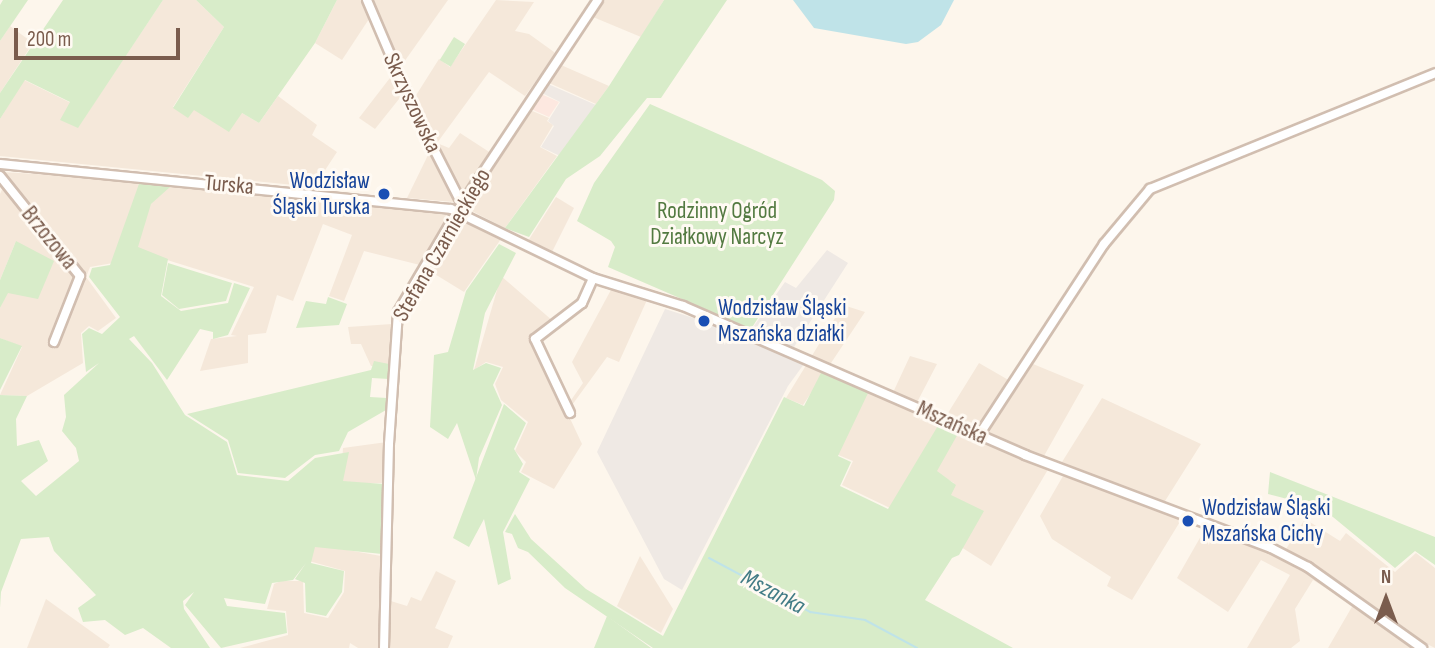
<!DOCTYPE html>
<meta charset="utf-8">
<style>
body{margin:0}
#map{position:relative;width:1435px;height:648px;overflow:hidden;background:#fdf6ec;font-family:"Sofia Sans Condensed",sans-serif}
div>[style]{position:absolute}
.residential>*{inset:0;background:#f5e8da}
.commercial>*{inset:0;background:#fde8e0}
.industrial>*{inset:0;background:#efe9e4}
.green>*{inset:0;background:#d8ecc9;transform-origin:0 0}
.water>*{inset:0;background:#bfe3e8}
.stream>*{height:2px;margin:-1px;padding:0 1px;transform-origin:1px;border-radius:1px;background:#bfe3e8}
.roads{filter:drop-shadow(2px 0 #d1beb0) drop-shadow(-2px 0 #d1beb0) drop-shadow(0 2px #d1beb0) drop-shadow(0 -2px #d1beb0)}
.minor>*{height:8px;margin:-4px;padding:0 4px;transform-origin:4px;border-radius:4px;background:#fff}
.dots>*{width:19px;height:19px;translate:-50% -50%;box-sizing:border-box;border:4px solid #fffaf3;border-radius:50%}
span{translate:-50% -50%;white-space:nowrap;text-align:center;line-height:1.15;-webkit-text-stroke:6px #fffaf3;paint-order:stroke}
.street-label{font-size:23px;color:#7a5c4d}
.transit-label{font-size:23px;color:#164399}
.right{translate:-100% -50%;text-align:right}
.left{translate:0 -50%;text-align:left}
.park-label{font-size:23px;color:#537a41}
.water-label{font-size:24px;color:#437c86;font-style:italic}
.north{position:absolute;left:1351px;top:564px;width:70px;height:70px;-webkit-text-stroke:5px #fffaf3;paint-order:stroke;rotate:0deg;font-size:19px;font-weight:700;line-height:28px;text-align:center;color:#7a5c4d}
.north::after{content:'';display:block;margin:auto;width:24px;height:32px;background:#7a5c4d;clip-path:polygon(50% 0,100% 100%,50% 72%,0 100%)}
.scale{position:absolute;left:14px;top:28px;width:166px;height:32px;box-sizing:border-box;border:4px solid #7a5c4d;border-top:0;padding-left:9px;font-size:21px;line-height:24px;white-space:nowrap;color:#7a5c4d;-webkit-text-stroke:5px #fffaf3;paint-order:stroke}
</style>
<div id="map">
<div class="residential">
<div style="clip-path:polygon(163px 0,196px 0,224px 27px,173px 107px,242px 113px,259px 123px,278px 96px,317px 125px,312px 135px,337px 152px,314px 187px,0 156px,0 119px,24px 80px,71px 103px,78px 127px)"></div>
<div style="clip-path:polygon(337px 0,362px 0,369px 19px,342px 60px,315px 43px)"></div>
<div style="clip-path:polygon(371px 0,448px 0,399px 69px)"></div>
<div style="clip-path:polygon(496px 0,534px 2px,515px 31px,529px 34px,554px 52px,561px 65px,609px 86px,596px 104px,538px 78px,525px 96px,489px 72px,437px 143px,449px 148px,460px 133px,497px 157px,530px 110px,549px 118px,547px 121px,553px 125px,540px 147px,557px 156px,505px 228px,468px 209px,413px 100px,439px 59px,450px 67px)"></div>
<div style="clip-path:polygon(605px 0,664px 0,641px 37px,593px 17px)"></div>
<div style="clip-path:polygon(10px 26px,33px 43px,0 93px,0 41px)"></div>
<div style="clip-path:polygon(393px 74px,403px 94px,375px 129px,359px 118px)"></div>
<div style="clip-path:polygon(430px 151px,454px 200px,454px 202px,407px 198px)"></div>
<div style="clip-path:polygon(1px 172px,143px 180px,113px 263px,90px 267px,86px 277px,116px 318px,98px 331px,89px 326px,81px 333px,83px 363px,27px 396px,0 395px,22px 347px,0 338px,0 308px,7px 293px,16px 241px,0 280px,0 194px,6px 181px)"></div>
<div style="clip-path:polygon(169px 184px,417px 209px,450px 214px,501px 239px,464px 292px,420px 265px,364px 251px,344px 301px,329px 296px,352px 235px,323px 224px,293px 301px,277px 295px,266px 333px,248px 335px,248px 363px,200px 371px,211px 339px,237px 336px,231px 335px,254px 287px,135px 250px,148px 207px)"></div>
<div style="clip-path:polygon(556px 197px,574px 208px,552px 252px,528px 241px)"></div>
<div style="clip-path:polygon(501px 276px,561px 328px,539px 342px,569px 403px,583px 383px,572px 362px,612px 288px,647px 300px,619px 362px,607px 357px,567px 412px,582px 444px,554px 489px,521px 472px,526px 462px,515px 451px,528px 422px,501px 400px,495px 384px,503px 367px,486px 362px,474px 370px)"></div>
<div style="clip-path:polygon(843px 305px,865px 312px,803px 405px,786px 398px)"></div>
<div style="clip-path:polygon(392px 324px,391px 366px,371px 366px,361px 344px,351px 344px,348px 327px)"></div>
<div style="clip-path:polygon(910px 356px,937px 364px,913px 410px,942px 424px,890px 508px,842px 485px,853px 461px,836px 454px,867px 390px,890px 399px)"></div>
<div style="clip-path:polygon(979px 363px,1019px 386px,1033px 364px,1084px 385px,1044px 456px,1053px 461px,991px 566px,961px 547px,948px 495px,954px 483px,934px 472px,962px 422px,948px 413px)"></div>
<div style="clip-path:polygon(1102px 398px,1201px 444px,1160px 509px,1181px 520px,1132px 600px,1107px 586px,1111px 577px,1052px 539px,1040px 516px,1063px 476px,1100px 489px,1103px 479px,1062px 462px)"></div>
<div style="clip-path:polygon(387px 442px,386px 483px,341px 483px,343px 448px)"></div>
<div style="clip-path:polygon(1305px 519px,1340px 541px,1346px 533px,1395px 572px,1416px 553px,1435px 568px,1435px 648px,1421px 641px,1418px 648px,1328px 648px,1353px 605px,1313px 580px,1295px 609px,1300px 641px,1291px 648px,1247px 648px,1290px 575px,1261px 560px,1228px 612px,1177px 578px,1205px 529px,1281px 557px)"></div>
<div style="clip-path:polygon(314px 544px,381px 556px,381px 598px,407px 606px,411px 597px,421px 601px,436px 571px,456px 581px,435px 628px,453px 636px,448px 648px,358px 648px,350px 643px,349px 648px,240px 648px,288px 635px,286px 611px,267px 609px,274px 584px,281px 581px,303px 581px,304px 613px,328px 618px,344px 592px,345px 571px,309px 561px)"></div>
<div style="clip-path:polygon(640px 556px,673px 609px,661px 633px,617px 606px)"></div>
<div style="clip-path:polygon(46px 599px,110px 645px,108px 648px,27px 648px)"></div>
</div>
<div class="commercial">
<div style="clip-path:polygon(541px 94px,559px 102px,549px 117px,531px 109px)"></div>
</div>
<div class="industrial">
<div style="clip-path:polygon(548px 84px,596px 105px,560px 156px,541px 147px,554px 126px,548px 121px,560px 102px,542px 93px)"></div>
<div style="clip-path:polygon(827px 250px,848px 263px,794px 347px,751px 330px,785px 282px,796px 288px)"></div>
<div style="clip-path:polygon(665px 309px,719px 326px,804px 364px,788px 386px,682px 590px,664px 579px,597px 452px)"></div>
</div>
<div class="green">
<div style="clip-path:polygon(3px 0,28px 0,0 41px,0 5px)"></div>
<div style="clip-path:polygon(63px 0,163px 0,78px 128px,60px 120px,70px 102px,25px 80px,0 119px,0 93px)"></div>
<div style="clip-path:polygon(196px 0,337px 0,315px 43px,259px 123px,242px 113px,229px 132px,194px 110px,188px 118px,173px 108px,224px 27px)"></div>
<div style="clip-path:polygon(664px 0,727px 0,661px 98px,647px 98px,600px 156px,566px 179px,529px 237px,505px 228px,609px 86px)"></div>
<div style="left:454px;top:37px;width:13px;height:27px;rotate:32deg"></div>
<div style="clip-path:polygon(650px 104px,822px 180px,835px 191px,834px 200px,751px 329px,608px 267px,615px 247px,611px 241px,577px 221px,594px 183px)"></div>
<div style="clip-path:polygon(140px 181px,170px 187px,151px 204px,138px 247px,168px 259px,161px 296px,181px 311px,228px 303px,234px 283px,250px 288px,228px 335px,213px 339px,213px 332px,200px 329px,167px 380px,134px 336px,129px 339px,152px 363px,185px 415px,227px 442px,237px 475px,288px 481px,315px 458px,349px 452px,343px 481px,384px 484px,382px 554px,315px 547px,311px 563px,344px 571px,342px 592px,326px 616px,306px 612px,305px 583px,295px 579px,306px 563px,293px 580px,272px 583px,265px 604px,224px 598px,227px 606px,285px 613px,287px 633px,221px 648px,185px 605px,194px 592px,183px 601px,184px 609px,210px 648px,171px 648px,143px 628px,125px 635px,105px 620px,83px 622px,78px 608px,96px 595px,54px 551px,49px 537px,21px 539px,1px 592px,0 608px,0 395px,27px 396px,16px 419px,17px 446px,39px 440px,48px 461px,21px 481px,36px 496px,79px 461px,76px 448px,62px 431px,66px 417px,64px 395px,99px 363px,86px 372px,82px 334px,89px 328px,102px 334px,120px 317px,89px 277px,92px 268px,110px 265px)"></div>
<div style="clip-path:polygon(16px 241px,54px 261px,38px 299px,8px 293px,0 308px,0 280px)"></div>
<div style="clip-path:polygon(499px 244px,516px 253px,485px 313px,473px 370px,486px 363px,501px 368px,493px 385px,502px 405px,479px 458px,476px 480px,457px 423px,448px 439px,430px 427px,434px 355px,448px 352px,466px 291px)"></div>
<div style="clip-path:polygon(168px 263px,232px 283px,226px 301px,179px 309px,162px 295px)"></div>
<div style="clip-path:polygon(328px 297px,347px 304px,339px 325px,296px 328px,306px 301px,326px 304px)"></div>
<div style="clip-path:polygon(0 338px,22px 346px,0 390px)"></div>
<div style="clip-path:polygon(374px 361px,389px 364px,389px 379px,372px 378px,370px 397px,387px 398px,386px 410px,348px 432px,339px 451px,315px 455px,285px 478px,238px 473px,228px 440px,187px 414px,371px 370px)"></div>
<div style="clip-path:polygon(823px 369px,869px 391px,838px 456px,851px 462px,840px 486px,888px 509px,939px 424px,959px 432px,937px 471px,956px 485px,951px 495px,984px 511px,959px 555px,952px 558px,925px 600px,1013px 648px,653px 648px,565px 588px,528px 552px,518px 548px,512px 534px,505px 532px,515px 514px,531px 539px,586px 589px,663px 636px,784px 397px,804px 406px)"></div>
<div style="clip-path:polygon(504px 404px,526px 423px,514px 449px,523px 464px,519px 472px,530px 479px,503px 532px,511px 579px,498px 585px,484px 519px,469px 547px,453px 538px)"></div>
<div style="clip-path:polygon(1270px 472px,1435px 537px,1435px 565px,1415px 551px,1395px 568px,1322px 508px,1268px 494px)"></div>
<div style="clip-path:polygon(607px 616px,651px 648px,594px 648px)"></div>
</div>
<div class="water">
<div style="clip-path:polygon(793px 0,954px 0,941px 25px,918px 42px,906px 44px,814px 28px)"></div>
</div>
<div class="stream">
<div style="left:709px;top:558px;width:115px;rotate:28.1deg"></div>
<div style="left:810px;top:612px;width:56px;rotate:8.3deg"></div>
<div style="left:865px;top:620px;width:59px;rotate:28.3deg"></div>
</div>
<div class="roads">
<div class="minor">
<div style="left:367px;top:0;width:117px;rotate:66.9deg"></div>
<div style="left:413px;top:108px;width:108px;rotate:63deg"></div>
<div style="left:0;top:164px;width:453px;rotate:5.7deg"></div>
<div style="left:451px;top:209px;width:158px;rotate:25.9deg"></div>
<div style="left:593px;top:278px;width:94px;rotate:17.3deg"></div>
<div style="left:683px;top:306px;width:373px;rotate:23.5deg"></div>
<div style="left:1025px;top:455px;width:263px;rotate:20.7deg"></div>
<div style="left:1271px;top:548px;width:42px;rotate:27.2deg"></div>
<div style="left:1308px;top:567px;width:140px;rotate:35.4deg"></div>
<div style="left:0;top:176px;width:128px;rotate:51.3deg"></div>
<div style="left:80px;top:276px;width:71px;rotate:111.5deg"></div>
<div style="left:570px;top:413px;width:82px;rotate:-115.3deg"></div>
<div style="left:535px;top:339px;width:59px;rotate:-37.5deg"></div>
<div style="left:582px;top:303px;width:27px;rotate:-66deg"></div>
<div style="left:979px;top:435px;width:228px;rotate:-56.8deg"></div>
<div style="left:1104px;top:244px;width:72px;rotate:-50.1deg"></div>
<div style="left:1150px;top:189px;width:308px;rotate:-22.1deg"></div>
<div style="left:384px;top:648px;width:204px;rotate:-88.6deg"></div>
<div style="left:389px;top:444px;width:132px;rotate:-86.1deg"></div>
<div style="left:398px;top:312px;width:120px;rotate:-59.4deg"></div>
<div style="left:459px;top:209px;width:251px;rotate:-56.4deg"></div>
</div>
</div>
<div class="dots">
<div style="left:384px;top:194px;background:#1a4fb4"></div>
<div style="left:704px;top:321px;background:#1a4fb4"></div>
<div style="left:1188px;top:521px;background:#1a4fb4"></div>
</div>
<div class="street-label">
<span style="left:412px;top:103px;rotate:65deg">Skrzyszowska</span>
<span style="left:229px;top:185px;rotate:5deg">Turska</span>
<span style="left:49px;top:238px;rotate:51deg">Brzozowa</span>
<span style="left:442px;top:245px;rotate:-60deg">Stefana Czarnieckiego</span>
<span style="left:952px;top:423px;rotate:24deg">Mszańska</span>
</div>
<div class="transit-label">
<span class="right" style="left:370px;top:194px">Wodzisław<br>Śląski Turska</span>
<span class="left" style="left:718px;top:321px">Wodzisław Śląski<br>Mszańska działki</span>
<span class="left" style="left:1202px;top:521px">Wodzisław Śląski<br>Mszańska Cichy</span>
</div>
<div class="park-label">
<span style="left:717px;top:224px">Rodzinny Ogród<br>Działkowy Narcyz</span>
</div>
<div class="water-label">
<span style="left:773px;top:592px;rotate:28deg">Mszanka</span>
</div>
<div class="north">N</div>
<div class="scale">200 m</div>
</div>
